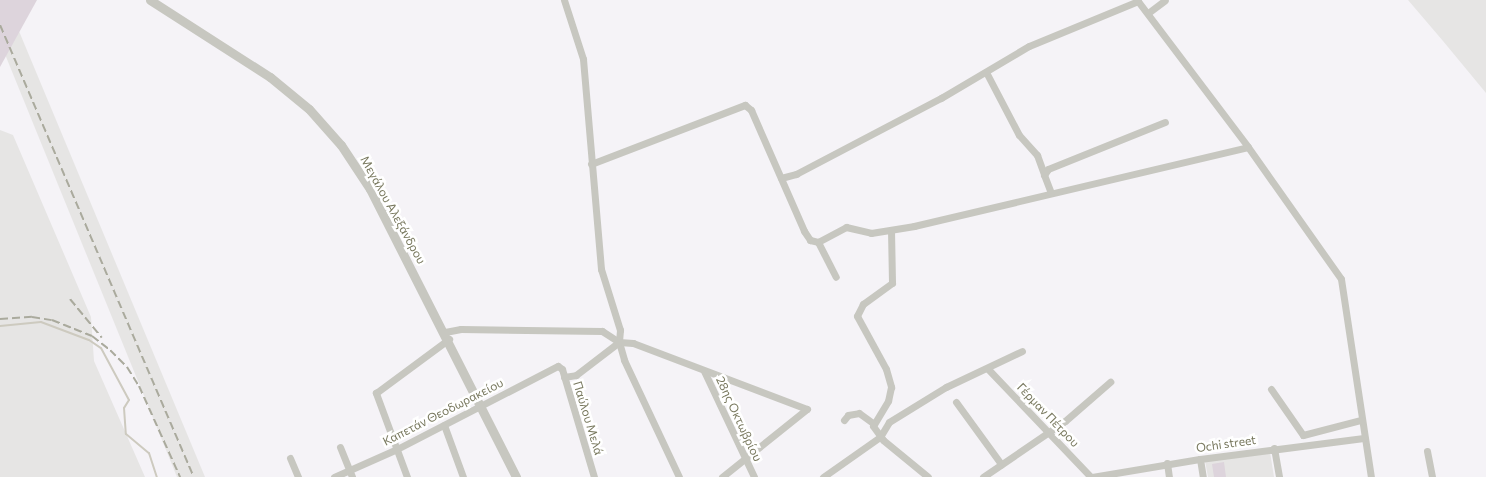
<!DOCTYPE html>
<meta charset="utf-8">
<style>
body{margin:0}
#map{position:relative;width:1486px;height:477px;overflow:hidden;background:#f5f3f7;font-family:Commissioner,sans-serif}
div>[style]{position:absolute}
.built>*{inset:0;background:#e6e5e4}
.green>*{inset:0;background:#ddd4dc}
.stream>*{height:2px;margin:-1px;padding:0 1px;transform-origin:1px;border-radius:1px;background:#cdcabf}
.minor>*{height:7px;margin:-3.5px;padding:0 3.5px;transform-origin:3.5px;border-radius:3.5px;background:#c7c7c0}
.tertiary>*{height:9px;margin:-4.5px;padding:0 4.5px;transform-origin:4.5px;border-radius:4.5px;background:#c7c7c0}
.rail>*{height:2px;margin-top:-1px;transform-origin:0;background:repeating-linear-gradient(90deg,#aaaa9d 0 8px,transparent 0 12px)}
span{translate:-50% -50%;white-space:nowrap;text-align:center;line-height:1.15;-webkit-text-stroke:5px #fff;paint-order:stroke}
.street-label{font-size:12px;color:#78785e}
</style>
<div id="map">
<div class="built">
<div style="clip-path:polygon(0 0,6px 0,205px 477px,177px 477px,0 42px)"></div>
<div style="clip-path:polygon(1408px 0,1486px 0,1486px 93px,1443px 41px)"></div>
<div style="clip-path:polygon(0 130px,13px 135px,91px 317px,94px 361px,145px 477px,0 477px)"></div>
<div style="clip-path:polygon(1270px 452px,1274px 477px,1208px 477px,1205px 461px)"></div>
</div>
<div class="green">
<div style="clip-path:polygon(0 0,37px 0,0 67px)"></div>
<div style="clip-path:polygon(1224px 462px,1226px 477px,1214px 477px,1212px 464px)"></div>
</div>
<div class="stream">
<div style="left:0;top:326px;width:41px;rotate:-5.6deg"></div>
<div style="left:41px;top:322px;width:51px;rotate:20.6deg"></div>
<div style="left:89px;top:340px;width:14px;rotate:34deg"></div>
<div style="left:101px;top:348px;width:59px;rotate:61.7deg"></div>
<div style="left:129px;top:400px;width:9px;rotate:122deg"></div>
<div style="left:124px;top:408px;width:26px;rotate:86deg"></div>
<div style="left:126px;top:434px;width:30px;rotate:40deg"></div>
<div style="left:149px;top:453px;width:25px;rotate:72deg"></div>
</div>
<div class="minor">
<div style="left:564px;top:0;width:62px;rotate:72.1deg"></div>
<div style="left:583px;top:59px;width:211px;rotate:85.1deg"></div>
<div style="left:601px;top:269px;width:64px;rotate:72.7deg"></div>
<div style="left:620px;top:330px;width:12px;rotate:95deg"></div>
<div style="left:619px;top:342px;width:19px;rotate:74deg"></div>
<div style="left:624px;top:360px;width:129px;rotate:64.8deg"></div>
<div style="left:1137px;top:0;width:184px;rotate:52.9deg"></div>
<div style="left:1248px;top:147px;width:161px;rotate:54.8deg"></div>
<div style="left:1341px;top:279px;width:200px;rotate:81.4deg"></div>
<div style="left:1148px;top:13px;width:21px;rotate:-37deg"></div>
<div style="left:986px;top:72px;width:71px;rotate:62.4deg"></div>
<div style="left:1019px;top:135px;width:27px;rotate:48deg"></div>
<div style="left:1037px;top:155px;width:20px;rotate:70deg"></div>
<div style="left:591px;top:164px;width:165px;rotate:-21deg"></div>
<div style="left:745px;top:105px;width:8px;rotate:40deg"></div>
<div style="left:751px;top:110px;width:132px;rotate:66.3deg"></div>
<div style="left:804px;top:231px;width:11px;rotate:56deg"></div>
<div style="left:810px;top:240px;width:8px;rotate:14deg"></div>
<div style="left:818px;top:242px;width:32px;rotate:-28deg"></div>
<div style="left:846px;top:227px;width:26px;rotate:13deg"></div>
<div style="left:871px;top:233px;width:44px;rotate:-9.2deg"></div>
<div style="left:914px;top:226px;width:343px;rotate:-13.3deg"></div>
<div style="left:781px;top:178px;width:16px;rotate:-15deg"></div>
<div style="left:796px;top:174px;width:164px;rotate:-27.7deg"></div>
<div style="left:941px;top:98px;width:102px;rotate:-30.6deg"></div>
<div style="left:1029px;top:46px;width:118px;rotate:-22.4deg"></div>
<div style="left:1051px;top:193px;width:19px;rotate:-111deg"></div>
<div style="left:1044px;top:175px;width:7px;rotate:-56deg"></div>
<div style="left:1048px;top:169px;width:126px;rotate:-21.9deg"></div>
<div style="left:891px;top:230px;width:53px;rotate:88.9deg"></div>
<div style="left:892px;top:283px;width:36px;rotate:144deg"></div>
<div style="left:863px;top:304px;width:13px;rotate:117deg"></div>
<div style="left:857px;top:316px;width:60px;rotate:61.3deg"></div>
<div style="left:886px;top:369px;width:19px;rotate:74deg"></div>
<div style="left:891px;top:387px;width:14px;rotate:102deg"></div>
<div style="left:888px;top:401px;width:29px;rotate:121deg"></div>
<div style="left:873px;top:426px;width:17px;rotate:54deg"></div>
<div style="left:883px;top:440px;width:58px;rotate:39.4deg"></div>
<div style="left:818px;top:242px;width:39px;rotate:63deg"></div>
<div style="left:445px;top:332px;width:16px;rotate:-11deg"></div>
<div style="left:461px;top:329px;width:141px;rotate:0.8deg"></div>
<div style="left:602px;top:331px;width:20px;rotate:33deg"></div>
<div style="left:619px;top:342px;width:14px;rotate:4deg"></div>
<div style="left:633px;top:343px;width:186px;rotate:20.8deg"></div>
<div style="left:988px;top:369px;width:149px;rotate:46.4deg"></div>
<div style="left:704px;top:371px;width:117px;rotate:64.7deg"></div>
<div style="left:564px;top:377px;width:12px;rotate:-9deg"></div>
<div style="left:576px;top:375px;width:54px;rotate:-37.5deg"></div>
<div style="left:1271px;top:389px;width:56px;rotate:55.2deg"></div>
<div style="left:1303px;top:435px;width:60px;rotate:-14.5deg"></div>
<div style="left:956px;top:402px;width:77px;rotate:54deg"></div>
<div style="left:844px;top:420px;width:6px;rotate:-51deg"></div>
<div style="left:848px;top:415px;width:11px;rotate:-10deg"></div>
<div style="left:859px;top:413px;width:17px;rotate:36deg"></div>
<div style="left:444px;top:425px;width:55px;rotate:69.9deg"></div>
<div style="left:880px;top:437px;width:17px;rotate:-59deg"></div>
<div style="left:889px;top:422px;width:67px;rotate:-31.6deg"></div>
<div style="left:946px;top:387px;width:84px;rotate:-25.3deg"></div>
<div style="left:340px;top:447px;width:32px;rotate:68deg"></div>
<div style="left:1274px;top:448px;width:29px;rotate:80deg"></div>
<div style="left:1427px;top:451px;width:26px;rotate:79deg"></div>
<div style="left:290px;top:458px;width:21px;rotate:67deg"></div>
<div style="left:1200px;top:459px;width:18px;rotate:81deg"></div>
<div style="left:1167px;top:463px;width:14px;rotate:82deg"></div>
<div style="left:334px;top:477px;width:69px;rotate:-24deg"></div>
<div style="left:397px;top:449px;width:181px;rotate:-27.3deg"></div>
<div style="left:558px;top:366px;width:5px;rotate:37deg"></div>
<div style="left:562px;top:369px;width:113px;rotate:73.5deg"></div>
<div style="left:407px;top:477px;width:90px;rotate:-110.3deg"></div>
<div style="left:376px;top:393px;width:91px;rotate:-36.5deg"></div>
<div style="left:722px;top:477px;width:109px;rotate:-38.7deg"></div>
<div style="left:823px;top:477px;width:70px;rotate:-35.1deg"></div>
<div style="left:983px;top:477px;width:99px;rotate:-34.3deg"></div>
<div style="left:1065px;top:421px;width:60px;rotate:-40.9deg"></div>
<div style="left:1092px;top:477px;width:109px;rotate:-9.5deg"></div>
<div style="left:1200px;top:459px;width:165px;rotate:-7.3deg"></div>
</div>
<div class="tertiary">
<div style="left:150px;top:0;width:143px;rotate:32.7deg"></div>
<div style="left:270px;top:77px;width:50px;rotate:39.4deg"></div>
<div style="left:309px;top:109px;width:48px;rotate:48.4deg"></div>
<div style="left:341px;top:145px;width:53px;rotate:56.6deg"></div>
<div style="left:370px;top:189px;width:323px;rotate:63.1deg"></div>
</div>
<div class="rail">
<div style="left:0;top:25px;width:492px;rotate:66.8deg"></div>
<div style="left:70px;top:299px;width:50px;rotate:50.6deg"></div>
<div style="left:0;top:319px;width:32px;rotate:-4deg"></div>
<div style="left:32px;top:317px;width:20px;rotate:9deg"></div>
<div style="left:52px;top:320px;width:43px;rotate:21.8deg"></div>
<div style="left:92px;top:336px;width:23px;rotate:38deg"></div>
<div style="left:110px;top:350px;width:24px;rotate:45deg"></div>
<div style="left:127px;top:367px;width:22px;rotate:58deg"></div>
<div style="left:139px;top:386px;width:100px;rotate:65.7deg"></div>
</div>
<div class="street-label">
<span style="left:393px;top:210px;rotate:61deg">Μεγάλου Αλεξάνδρου</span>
<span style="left:443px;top:412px;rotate:-27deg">Καπετάν Θεοδωρακείου</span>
<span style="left:1048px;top:415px;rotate:46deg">Γέρμαν Πέτρου</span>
<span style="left:588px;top:418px;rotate:73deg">Παύλου Μελά</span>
<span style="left:739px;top:419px;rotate:65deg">28ης Οκτωβρίου</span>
<span style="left:1226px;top:444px;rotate:-8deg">Ochi street</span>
</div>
</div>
